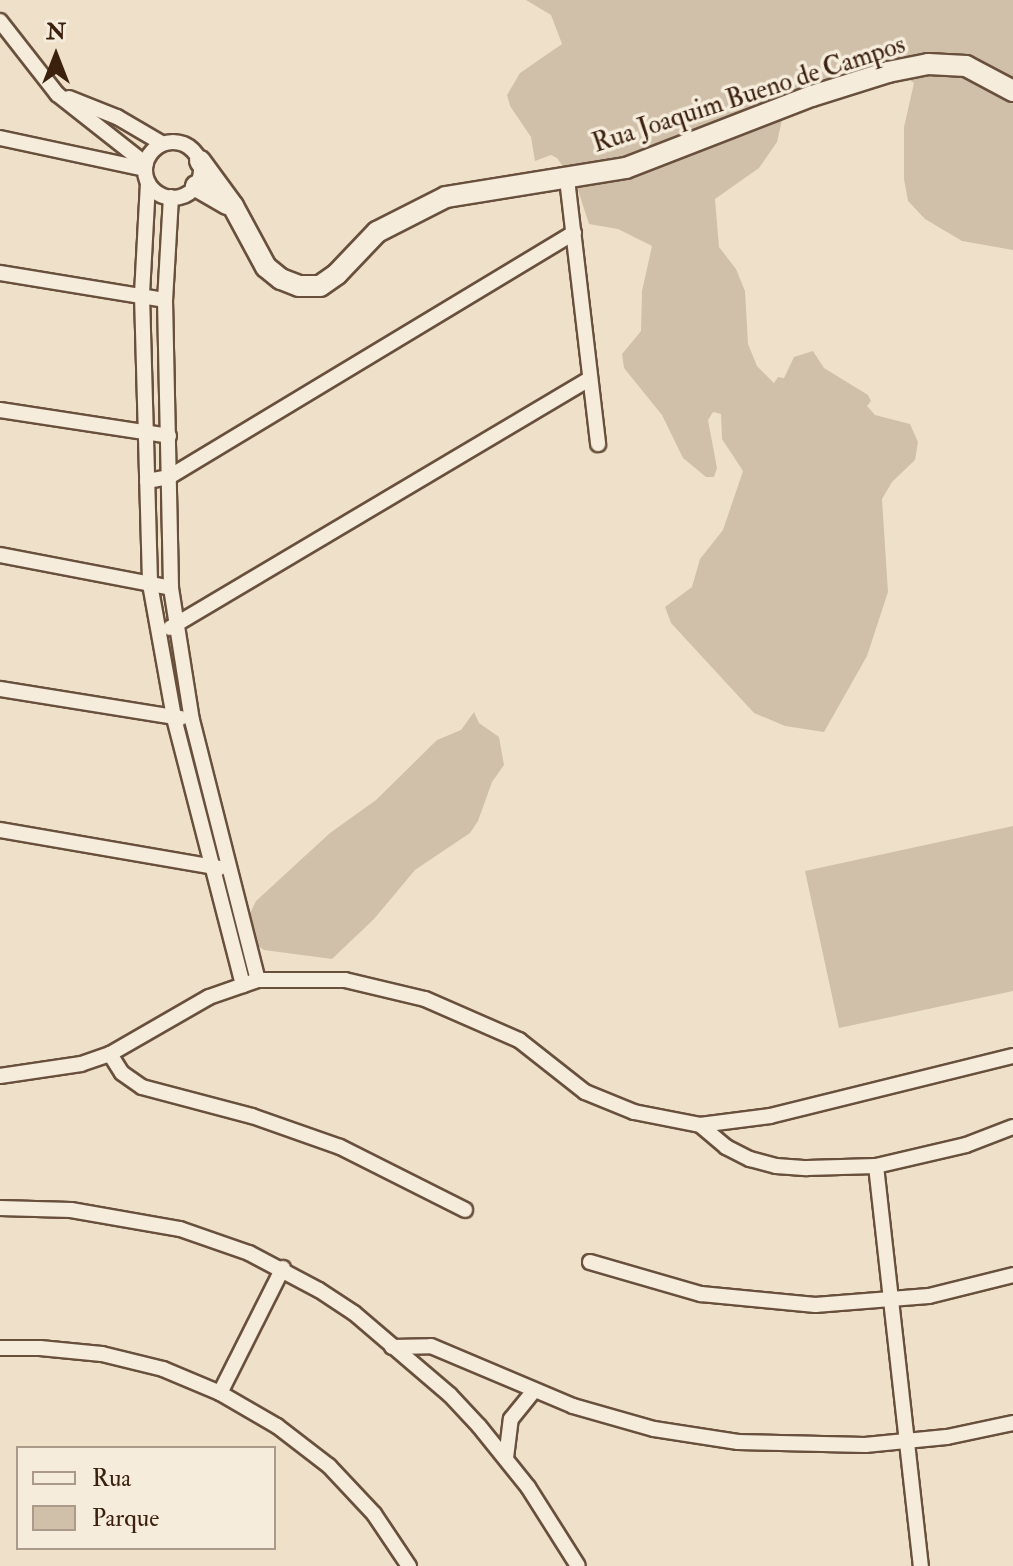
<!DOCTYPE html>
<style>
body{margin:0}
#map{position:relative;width:1013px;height:1566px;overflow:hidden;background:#efe1c9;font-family:"IM FELL Double Pica",serif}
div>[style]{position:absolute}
.green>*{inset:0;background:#d1c0a9}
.roads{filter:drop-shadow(2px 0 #69503d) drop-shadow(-2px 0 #69503d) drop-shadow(0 2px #69503d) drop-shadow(0 -2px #69503d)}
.street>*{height:14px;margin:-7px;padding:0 7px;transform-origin:7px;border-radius:7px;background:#f5ecdc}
.street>.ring{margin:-7px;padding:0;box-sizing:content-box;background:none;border:14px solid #f5ecdc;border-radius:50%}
.secondary>*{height:20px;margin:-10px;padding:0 10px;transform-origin:10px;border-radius:10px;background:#f5ecdc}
span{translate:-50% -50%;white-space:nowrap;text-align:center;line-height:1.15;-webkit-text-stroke:7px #f5ecdc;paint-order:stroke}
.street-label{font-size:26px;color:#3c200e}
.legend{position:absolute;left:16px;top:1446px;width:260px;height:104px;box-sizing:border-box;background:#f5ecdc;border:2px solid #ab9a8a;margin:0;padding:10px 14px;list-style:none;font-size:24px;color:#3c200e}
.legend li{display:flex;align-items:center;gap:16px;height:40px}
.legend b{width:40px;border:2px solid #ab9a8a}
.north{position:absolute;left:16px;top:16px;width:80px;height:80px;-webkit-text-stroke:6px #f5ecdc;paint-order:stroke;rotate:0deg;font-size:22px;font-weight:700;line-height:32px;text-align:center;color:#3c200e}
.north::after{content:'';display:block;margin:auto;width:28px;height:36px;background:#3c200e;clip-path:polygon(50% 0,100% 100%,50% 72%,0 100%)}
</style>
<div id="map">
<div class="green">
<div style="clip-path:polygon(526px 0,1013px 0,1013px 250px,962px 241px,925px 219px,908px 201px,904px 179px,904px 127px,914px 83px,892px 69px,844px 73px,822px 90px,795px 99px,782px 120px,777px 142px,759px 168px,715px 199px,719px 247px,736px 269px,745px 291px,748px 344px,757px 366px,774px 383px,778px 377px,784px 378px,794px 357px,813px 351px,824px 368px,868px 395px,871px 401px,867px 406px,875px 415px,910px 424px,918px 442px,915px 460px,892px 482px,882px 499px,888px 592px,867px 656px,824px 732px,785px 726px,754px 713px,671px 623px,665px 607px,692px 587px,700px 559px,723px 530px,743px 471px,722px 439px,721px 414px,713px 412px,708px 420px,717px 468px,714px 477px,706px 477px,683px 458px,662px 415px,624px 368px,622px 354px,641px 331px,642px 291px,652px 246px,618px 229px,589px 224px,577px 187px,557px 158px,551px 155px,535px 161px,531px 137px,510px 106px,507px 95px,520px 73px,562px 44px,551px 15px)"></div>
<div style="clip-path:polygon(474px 712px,479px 723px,499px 737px,504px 765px,492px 782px,478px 821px,470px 833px,415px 870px,374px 919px,332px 959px,264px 950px,240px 934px,256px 901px,330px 833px,376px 800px,437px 740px,461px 730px)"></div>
<div style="clip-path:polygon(1013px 826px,1013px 991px,839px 1028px,805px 871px)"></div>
</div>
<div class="roads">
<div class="street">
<div style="left:0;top:21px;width:93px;rotate:52deg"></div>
<div style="left:57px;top:94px;width:113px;rotate:38.2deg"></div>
<div style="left:69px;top:98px;width:52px;rotate:21.6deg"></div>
<div style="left:117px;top:117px;width:53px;rotate:30.4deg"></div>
<div style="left:0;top:138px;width:148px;rotate:12.1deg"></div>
<div class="ring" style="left:145px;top:142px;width:42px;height:42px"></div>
<div style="left:567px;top:179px;width:267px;rotate:83.3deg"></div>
<div style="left:148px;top:183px;width:112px;rotate:93.1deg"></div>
<div style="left:142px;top:295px;width:289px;rotate:88.4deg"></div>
<div style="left:150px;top:584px;width:136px;rotate:79.8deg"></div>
<div style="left:174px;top:718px;width:276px;rotate:75.5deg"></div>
<div style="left:171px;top:197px;width:103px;rotate:93.3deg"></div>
<div style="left:165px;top:300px;width:288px;rotate:88.8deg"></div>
<div style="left:171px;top:588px;width:134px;rotate:81deg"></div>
<div style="left:192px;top:720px;width:268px;rotate:75.8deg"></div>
<div style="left:0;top:273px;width:167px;rotate:9.3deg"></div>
<div style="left:0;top:410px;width:171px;rotate:8.7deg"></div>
<div style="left:147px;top:481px;width:22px;rotate:-10deg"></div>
<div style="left:169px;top:477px;width:473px;rotate:-31.1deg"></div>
<div style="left:0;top:555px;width:174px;rotate:10.9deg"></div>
<div style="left:170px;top:628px;width:487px;rotate:-30.7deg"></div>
<div style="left:0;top:689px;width:183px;rotate:9.1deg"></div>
<div style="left:0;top:830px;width:223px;rotate:9.8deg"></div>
<div style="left:110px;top:1054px;width:22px;rotate:58deg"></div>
<div style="left:122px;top:1073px;width:24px;rotate:35deg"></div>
<div style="left:142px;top:1087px;width:114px;rotate:14.8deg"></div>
<div style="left:252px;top:1116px;width:93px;rotate:19.4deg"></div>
<div style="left:340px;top:1147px;width:140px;rotate:26.7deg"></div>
<div style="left:0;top:1076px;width:82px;rotate:-8.4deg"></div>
<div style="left:81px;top:1064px;width:31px;rotate:-19deg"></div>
<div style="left:110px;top:1054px;width:114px;rotate:-29.9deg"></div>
<div style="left:209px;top:997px;width:52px;rotate:-19.1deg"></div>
<div style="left:258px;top:980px;width:87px"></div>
<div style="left:345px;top:980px;width:82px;rotate:13.4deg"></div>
<div style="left:425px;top:999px;width:103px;rotate:23.6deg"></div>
<div style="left:519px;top:1040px;width:84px;rotate:38.2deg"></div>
<div style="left:585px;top:1092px;width:53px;rotate:22.2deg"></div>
<div style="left:634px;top:1112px;width:67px;rotate:11.1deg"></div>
<div style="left:700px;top:1125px;width:71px;rotate:-7.3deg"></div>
<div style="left:770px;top:1116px;width:250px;rotate:-13.9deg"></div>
<div style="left:700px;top:1125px;width:34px;rotate:40deg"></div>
<div style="left:726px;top:1147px;width:27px;rotate:27deg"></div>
<div style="left:750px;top:1159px;width:27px;rotate:15deg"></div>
<div style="left:776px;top:1166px;width:31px;rotate:4deg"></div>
<div style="left:807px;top:1168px;width:69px;rotate:-1.7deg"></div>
<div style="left:876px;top:1166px;width:92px;rotate:-13.1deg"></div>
<div style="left:966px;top:1145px;width:50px;rotate:-21deg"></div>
<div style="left:876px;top:1166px;width:403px;rotate:83.6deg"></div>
<div style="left:0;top:1208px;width:71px;rotate:1.6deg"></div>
<div style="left:71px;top:1210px;width:111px;rotate:9.9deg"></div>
<div style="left:180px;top:1229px;width:73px;rotate:19.2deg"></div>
<div style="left:249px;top:1253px;width:79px;rotate:27.9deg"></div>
<div style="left:319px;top:1290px;width:42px;rotate:33.3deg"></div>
<div style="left:354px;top:1313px;width:126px;rotate:40.5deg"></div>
<div style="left:450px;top:1395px;width:42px;rotate:46.9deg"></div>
<div style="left:479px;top:1426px;width:78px;rotate:51.2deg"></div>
<div style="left:528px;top:1487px;width:93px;rotate:57.7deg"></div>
<div style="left:590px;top:1262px;width:116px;rotate:16.1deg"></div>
<div style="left:701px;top:1294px;width:115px;rotate:5.5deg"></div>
<div style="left:815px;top:1305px;width:114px;rotate:-4.5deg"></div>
<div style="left:929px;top:1296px;width:87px;rotate:-14deg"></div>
<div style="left:392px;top:1347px;width:39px;rotate:-1deg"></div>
<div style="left:431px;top:1346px;width:154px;rotate:22.9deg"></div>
<div style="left:573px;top:1406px;width:84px;rotate:15.9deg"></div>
<div style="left:654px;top:1429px;width:85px;rotate:8.8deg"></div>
<div style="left:738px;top:1442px;width:127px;rotate:1.4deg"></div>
<div style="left:865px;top:1445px;width:82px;rotate:-5.6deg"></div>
<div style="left:947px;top:1437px;width:67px;rotate:-12deg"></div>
<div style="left:0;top:1348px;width:40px"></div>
<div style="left:40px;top:1348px;width:62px;rotate:5.5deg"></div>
<div style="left:102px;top:1354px;width:63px;rotate:13.8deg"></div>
<div style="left:163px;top:1369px;width:62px;rotate:22.8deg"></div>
<div style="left:220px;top:1393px;width:66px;rotate:30.1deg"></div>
<div style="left:277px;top:1426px;width:66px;rotate:37.6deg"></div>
<div style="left:329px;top:1466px;width:66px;rotate:46.8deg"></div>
<div style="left:374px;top:1514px;width:63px;rotate:56.1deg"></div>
<div style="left:220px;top:1393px;width:140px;rotate:-63.3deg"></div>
<div style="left:506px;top:1458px;width:39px;rotate:-83deg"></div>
<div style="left:511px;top:1419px;width:35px;rotate:-51deg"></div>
</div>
<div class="secondary">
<div style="left:200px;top:161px;width:56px;rotate:53.7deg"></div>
<div style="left:233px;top:206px;width:69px;rotate:61.6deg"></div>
<div style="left:266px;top:267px;width:19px;rotate:39deg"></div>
<div style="left:281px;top:279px;width:19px;rotate:21deg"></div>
<div style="left:299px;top:286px;width:21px"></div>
<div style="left:320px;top:286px;width:21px;rotate:-35deg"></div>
<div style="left:337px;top:274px;width:58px;rotate:-46.4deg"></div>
<div style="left:377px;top:232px;width:77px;rotate:-26.9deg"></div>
<div style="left:446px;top:197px;width:182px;rotate:-9.2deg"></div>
<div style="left:626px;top:168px;width:199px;rotate:-21.2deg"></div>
<div style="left:812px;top:96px;width:80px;rotate:-17.5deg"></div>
<div style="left:888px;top:72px;width:41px;rotate:-11.3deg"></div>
<div style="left:928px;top:64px;width:38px;rotate:3deg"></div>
<div style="left:966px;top:66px;width:53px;rotate:28deg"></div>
<div style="left:196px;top:186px;width:36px;rotate:30deg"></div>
</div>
</div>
<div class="street-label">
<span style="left:749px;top:95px;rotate:-18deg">Rua Joaquim Bueno de Campos</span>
</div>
<ul class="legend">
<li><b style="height:10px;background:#f5ecdc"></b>Rua</li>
<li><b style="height:22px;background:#d1c0a9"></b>Parque</li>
</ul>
<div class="north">N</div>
</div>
